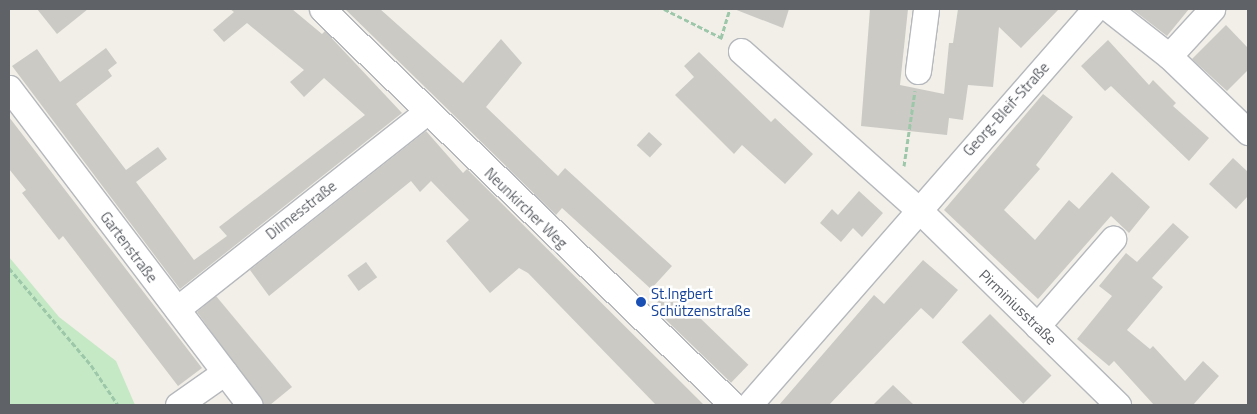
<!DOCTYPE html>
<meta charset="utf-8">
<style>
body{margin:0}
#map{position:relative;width:1257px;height:414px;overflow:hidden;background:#f1efe8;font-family:"Titillium Web",sans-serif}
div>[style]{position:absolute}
.green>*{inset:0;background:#c5e8c5}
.building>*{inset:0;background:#cccac5;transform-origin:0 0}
.path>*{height:3px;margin-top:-1.5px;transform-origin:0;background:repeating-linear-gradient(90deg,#9cc7a9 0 5px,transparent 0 7.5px)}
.roads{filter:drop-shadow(1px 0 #b5b8bc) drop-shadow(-1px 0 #b5b8bc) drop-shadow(0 1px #b5b8bc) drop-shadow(0 -1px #b5b8bc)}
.minor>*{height:25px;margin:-12.5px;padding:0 12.5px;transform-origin:12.5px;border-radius:12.5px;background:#fff}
.dots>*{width:14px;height:14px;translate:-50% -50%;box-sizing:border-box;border:2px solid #fff;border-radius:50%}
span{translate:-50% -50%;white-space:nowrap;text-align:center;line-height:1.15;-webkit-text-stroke:5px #fff;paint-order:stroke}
.street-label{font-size:15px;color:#5f6368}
.transit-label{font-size:15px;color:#164399}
.left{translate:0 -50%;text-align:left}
.frame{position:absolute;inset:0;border:10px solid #5f6368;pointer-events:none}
</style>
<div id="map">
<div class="green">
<div style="clip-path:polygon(9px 257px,59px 317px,116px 361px,135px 405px,9px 405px)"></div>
</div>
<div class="building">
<div style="clip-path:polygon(37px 9px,88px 9px,57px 34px)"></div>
<div style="clip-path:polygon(230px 9px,292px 9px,322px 34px,325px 31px,402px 113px,180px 289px,12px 66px,37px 49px,60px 82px,106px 48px,117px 63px,108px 70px,112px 76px,76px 104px,126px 170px,158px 147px,167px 159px,136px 182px,194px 260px,227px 236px,219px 227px,365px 115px,324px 78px,304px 97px,290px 82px,304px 70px,247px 23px,224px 42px,213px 30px,234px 12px)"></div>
<div style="clip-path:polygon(345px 9px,380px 9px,463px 83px,501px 39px,522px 63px,486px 107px,558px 176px,565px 168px,672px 266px,651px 289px,562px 208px,556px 215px)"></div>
<div style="clip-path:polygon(734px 9px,789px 9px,783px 28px)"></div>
<div style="clip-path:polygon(870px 9px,908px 9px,900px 85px,944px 94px,949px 43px,953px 43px,958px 9px,1059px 9px,1021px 48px,999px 27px,993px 87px,968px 85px,963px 120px,949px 118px,947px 135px,861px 126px)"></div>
<div style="clip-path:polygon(1132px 9px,1189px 9px,1167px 36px)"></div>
<div style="clip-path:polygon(1226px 25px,1248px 48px,1248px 70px,1227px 91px,1192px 59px)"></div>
<div style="clip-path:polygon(1108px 40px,1149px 85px,1153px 80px,1176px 103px,1173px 106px,1209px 138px,1189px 161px,1111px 86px,1105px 91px,1081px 66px)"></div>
<div style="clip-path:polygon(699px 52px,771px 122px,775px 118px,813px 154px,785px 184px,742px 145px,734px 154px,675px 95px,694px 77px,684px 66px)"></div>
<div style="clip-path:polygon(1043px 94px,1073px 117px,1036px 165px,1040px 169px,1004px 210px,1035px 240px,1069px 200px,1079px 209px,1112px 172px,1150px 207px,1129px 233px,1111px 216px,1038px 299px,944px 210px)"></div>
<div style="clip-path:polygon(9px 117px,202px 368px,178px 386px,63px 236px,59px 240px,22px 193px,26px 190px,9px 169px)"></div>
<div style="clip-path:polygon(426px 131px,463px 173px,467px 169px,704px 405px,656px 405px,528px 273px,519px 268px,490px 293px,446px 241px,469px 220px,431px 181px,420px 192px,411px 181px,269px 296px,250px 270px)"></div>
<div style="left:649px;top:132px;width:18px;height:18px;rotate:43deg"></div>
<div style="clip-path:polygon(1233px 158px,1248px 172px,1248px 196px,1236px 209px,1209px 184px)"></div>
<div style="clip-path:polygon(859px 191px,883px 213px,862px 237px,853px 228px,841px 242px,820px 223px,832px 209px,838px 215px)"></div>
<div style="clip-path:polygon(1173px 223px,1189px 237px,1152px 278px,1163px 287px,1127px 330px,1150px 349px,1153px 346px,1185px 381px,1203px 361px,1219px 376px,1193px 405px,1154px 405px,1114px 361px,1109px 366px,1077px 339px,1112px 296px,1099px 286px,1126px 253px,1137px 262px)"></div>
<div style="clip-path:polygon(923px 260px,958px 290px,933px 319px,921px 308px,829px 405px,779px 405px,874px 295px,884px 304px)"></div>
<div style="left:366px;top:262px;width:19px;height:23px;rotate:54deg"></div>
<div style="left:670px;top:289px;width:109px;height:25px;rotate:44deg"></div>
<div style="clip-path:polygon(216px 296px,292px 387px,270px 405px,264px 405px,197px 312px)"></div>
<div style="left:990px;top:314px;width:87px;height:40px;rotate:45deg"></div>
<div style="clip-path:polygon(893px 385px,914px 405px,873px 405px)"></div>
</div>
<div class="path">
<div style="left:664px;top:9px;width:67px;rotate:26.6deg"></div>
<div style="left:721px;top:38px;width:30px;rotate:-73deg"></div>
<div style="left:904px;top:166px;width:76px;rotate:-81.7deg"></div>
<div style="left:9px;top:268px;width:127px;rotate:49.8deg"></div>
<div style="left:91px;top:365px;width:48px;rotate:56deg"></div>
</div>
<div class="roads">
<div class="minor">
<div style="left:322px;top:9px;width:571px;rotate:43.94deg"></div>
<div style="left:1109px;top:9px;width:76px;rotate:38.1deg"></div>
<div style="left:1169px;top:56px;width:110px;rotate:43.9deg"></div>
<div style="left:741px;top:51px;width:237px;rotate:41.8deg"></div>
<div style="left:918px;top:209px;width:280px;rotate:44.4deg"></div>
<div style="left:1169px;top:56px;width:64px;rotate:-47.5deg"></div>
<div style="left:918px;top:71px;width:63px;rotate:-82.6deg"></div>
<div style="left:9px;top:88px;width:398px;rotate:52.8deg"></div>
<div style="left:177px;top:309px;width:318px;rotate:-38.3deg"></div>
<div style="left:1037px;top:326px;width:116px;rotate:-48.9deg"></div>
<div style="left:178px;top:405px;width:57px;rotate:-35.1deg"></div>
<div style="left:749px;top:405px;width:526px;rotate:-48.86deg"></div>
</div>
</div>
<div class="dots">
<div style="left:641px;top:302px;background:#1a4fb4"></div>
</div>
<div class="street-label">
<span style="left:1006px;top:109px;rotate:-48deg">Georg-Bleif-Straße</span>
<span style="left:526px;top:208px;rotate:44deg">Neunkircher Weg</span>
<span style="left:301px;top:210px;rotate:-38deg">Dilmesstraße</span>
<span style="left:129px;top:247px;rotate:53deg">Gartenstraße</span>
<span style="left:1018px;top:307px;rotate:44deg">Pirminiusstraße</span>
</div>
<div class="transit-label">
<span class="left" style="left:651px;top:302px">St.Ingbert<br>Schützenstraße</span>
</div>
<div class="frame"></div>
</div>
